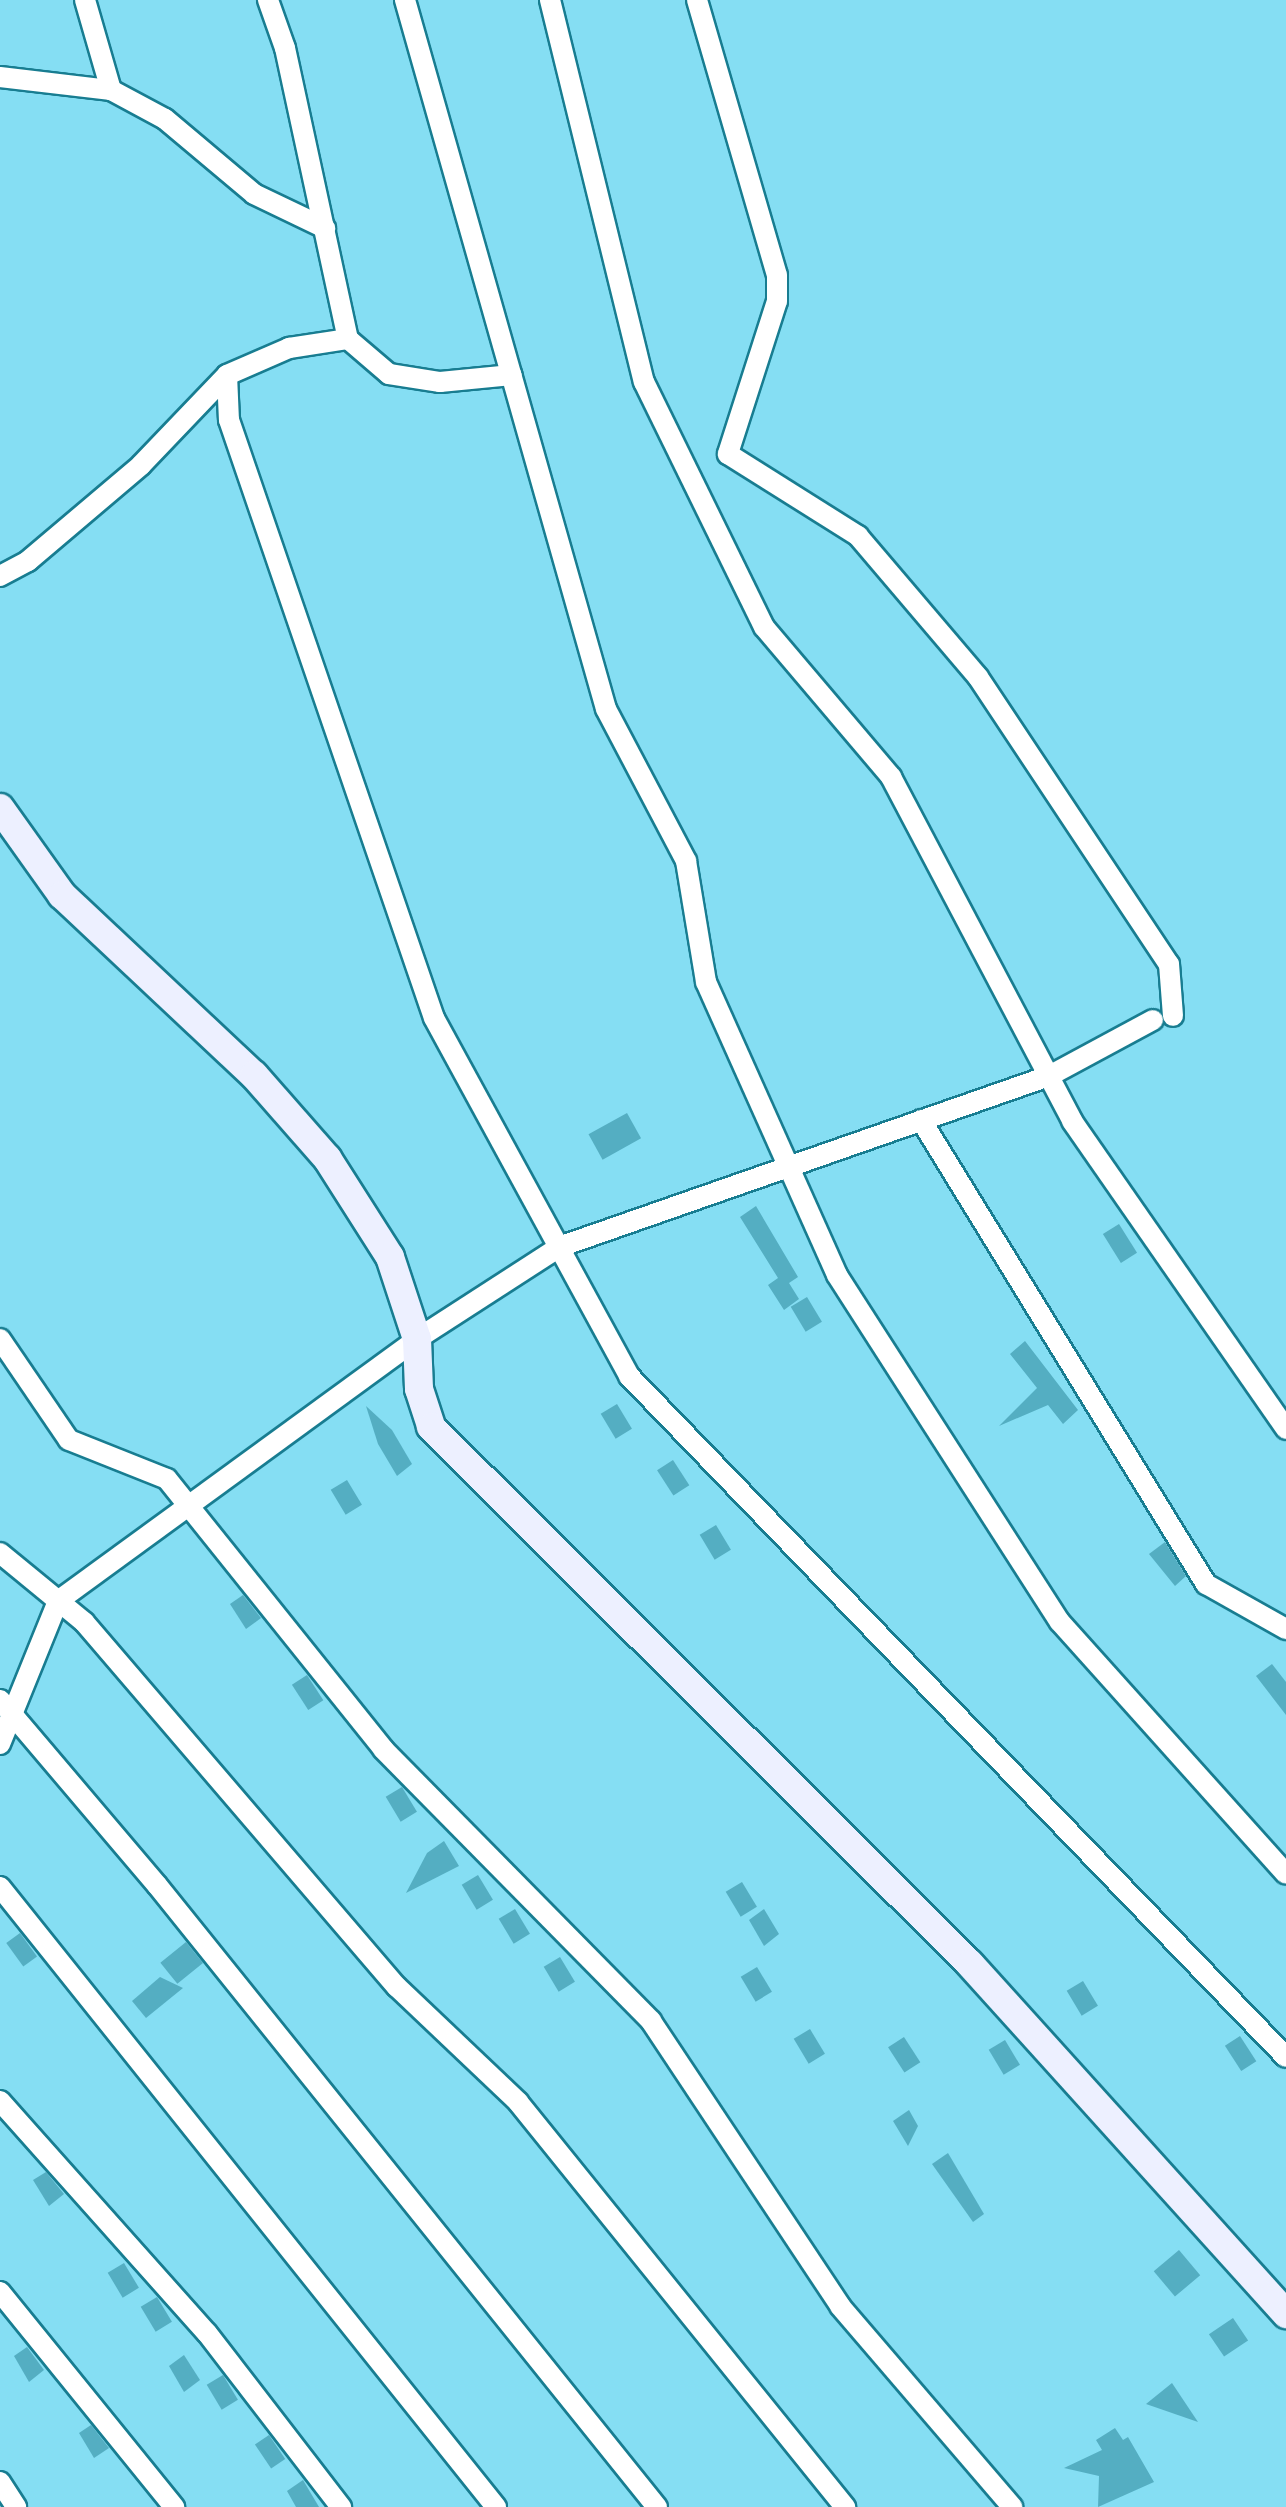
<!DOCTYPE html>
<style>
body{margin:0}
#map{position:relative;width:1286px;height:2507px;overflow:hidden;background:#85def3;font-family:Inter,sans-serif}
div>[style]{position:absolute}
.building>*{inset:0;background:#54aec2;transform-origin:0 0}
.roads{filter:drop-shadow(2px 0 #187d91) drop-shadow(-2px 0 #187d91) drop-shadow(0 2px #187d91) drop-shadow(0 -2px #187d91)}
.street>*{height:20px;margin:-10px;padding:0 10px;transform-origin:10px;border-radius:10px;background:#fff}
.secondary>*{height:28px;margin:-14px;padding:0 14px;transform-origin:14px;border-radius:14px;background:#edf0ff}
span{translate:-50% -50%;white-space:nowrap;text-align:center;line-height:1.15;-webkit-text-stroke:6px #d5f6fe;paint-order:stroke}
</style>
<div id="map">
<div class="building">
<div style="left:627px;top:1113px;width:29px;height:44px;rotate:61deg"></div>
<div style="clip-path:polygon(756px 1206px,798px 1277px,789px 1283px,799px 1299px,784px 1310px,768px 1285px,778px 1278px,740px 1217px)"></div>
<div style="left:1119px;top:1224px;width:34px;height:19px;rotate:58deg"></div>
<div style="left:807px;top:1297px;width:29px;height:19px;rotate:59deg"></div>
<div style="clip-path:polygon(1025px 1341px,1078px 1410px,1063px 1424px,1048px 1405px,999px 1426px,1037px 1388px,1010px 1354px)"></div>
<div style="left:617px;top:1404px;width:29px;height:19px;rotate:59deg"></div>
<div style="clip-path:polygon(366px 1406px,392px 1430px,412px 1464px,397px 1476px,378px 1444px)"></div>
<div style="left:673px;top:1460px;width:30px;height:19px;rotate:57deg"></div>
<div style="left:347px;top:1480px;width:29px;height:19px;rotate:59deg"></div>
<div style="left:716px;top:1525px;width:29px;height:19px;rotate:59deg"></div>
<div style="clip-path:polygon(1165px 1542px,1186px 1576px,1175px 1586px,1149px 1554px)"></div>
<div style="clip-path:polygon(243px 1595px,261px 1618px,246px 1629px,230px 1604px)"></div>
<div style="clip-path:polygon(1272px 1664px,1286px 1682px,1286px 1715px,1256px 1676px)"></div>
<div style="left:307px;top:1675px;width:30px;height:18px;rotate:57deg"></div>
<div style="left:402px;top:1787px;width:29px;height:19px;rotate:59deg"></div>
<div style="clip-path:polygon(444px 1841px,459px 1866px,406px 1893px,427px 1853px)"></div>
<div style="left:478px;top:1875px;width:29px;height:19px;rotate:59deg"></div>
<div style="left:742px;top:1882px;width:29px;height:19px;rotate:59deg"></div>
<div style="left:515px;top:1909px;width:29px;height:19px;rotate:59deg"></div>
<div style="clip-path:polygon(764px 1909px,779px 1934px,764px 1946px,749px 1920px)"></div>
<div style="left:20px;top:1933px;width:29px;height:17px;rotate:54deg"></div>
<div style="left:186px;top:1942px;width:27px;height:33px;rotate:51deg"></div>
<div style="left:560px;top:1957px;width:29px;height:19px;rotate:59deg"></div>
<div style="left:757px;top:1967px;width:29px;height:19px;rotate:59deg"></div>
<div style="clip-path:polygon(160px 1977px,183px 1988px,146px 2018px,132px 2001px)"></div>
<div style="left:1083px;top:1981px;width:29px;height:19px;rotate:59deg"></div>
<div style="left:810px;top:2029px;width:29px;height:19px;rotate:59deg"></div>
<div style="left:1240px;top:2036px;width:30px;height:18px;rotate:57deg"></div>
<div style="left:904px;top:2037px;width:30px;height:19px;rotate:57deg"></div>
<div style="left:1005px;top:2040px;width:29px;height:19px;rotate:59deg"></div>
<div style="clip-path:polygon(909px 2110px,918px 2126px,908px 2146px,893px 2121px)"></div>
<div style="clip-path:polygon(948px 2153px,984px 2214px,973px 2222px,932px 2164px)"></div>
<div style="clip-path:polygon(46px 2172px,64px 2194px,49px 2206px,33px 2180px)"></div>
<div style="left:1179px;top:2250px;width:33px;height:33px;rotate:50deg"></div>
<div style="left:124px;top:2263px;width:29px;height:19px;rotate:59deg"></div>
<div style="left:157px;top:2297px;width:29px;height:19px;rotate:59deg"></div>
<div style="left:1233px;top:2318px;width:27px;height:29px;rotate:56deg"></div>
<div style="clip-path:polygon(27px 2347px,44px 2370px,29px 2382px,14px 2356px)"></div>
<div style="clip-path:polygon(184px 2355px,200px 2380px,184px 2392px,169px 2366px)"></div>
<div style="left:223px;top:2375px;width:29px;height:19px;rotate:59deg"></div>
<div style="clip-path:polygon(1172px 2383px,1198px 2422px,1146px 2404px)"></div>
<div style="clip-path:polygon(91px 2425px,109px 2448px,94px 2458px,79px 2433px)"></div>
<div style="clip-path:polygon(1115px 2428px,1123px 2440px,1128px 2437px,1154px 2482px,1098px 2507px,1099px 2476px,1064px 2468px,1102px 2450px,1096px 2440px)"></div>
<div style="left:269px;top:2435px;width:29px;height:17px;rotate:56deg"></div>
<div style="clip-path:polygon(303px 2480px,319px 2507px,296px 2507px,287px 2491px)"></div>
</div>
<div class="roads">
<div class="street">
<div style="left:85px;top:0;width:94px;rotate:73.9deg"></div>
<div style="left:268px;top:0;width:51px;rotate:70.5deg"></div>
<div style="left:285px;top:48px;width:298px;rotate:77.8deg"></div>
<div style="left:405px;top:0;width:737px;rotate:74.17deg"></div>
<div style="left:606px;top:709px;width:172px;rotate:62.2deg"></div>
<div style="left:686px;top:861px;width:123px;rotate:80.6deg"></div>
<div style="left:706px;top:982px;width:321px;rotate:65.9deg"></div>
<div style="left:837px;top:1275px;width:412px;rotate:57.3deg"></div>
<div style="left:1060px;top:1622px;width:338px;rotate:48.1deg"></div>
<div style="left:550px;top:0;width:393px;rotate:76.2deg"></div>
<div style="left:644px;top:382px;width:273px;rotate:63.9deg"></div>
<div style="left:764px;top:627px;width:197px;rotate:49.7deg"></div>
<div style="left:891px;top:777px;width:389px;rotate:62.2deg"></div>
<div style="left:1072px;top:1121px;width:375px;rotate:55.2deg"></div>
<div style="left:697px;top:0;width:286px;rotate:73.8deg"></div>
<div style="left:777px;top:275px;width:26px;rotate:90deg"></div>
<div style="left:777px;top:301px;width:161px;rotate:107.8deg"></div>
<div style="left:728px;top:454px;width:154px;rotate:32.2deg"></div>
<div style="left:858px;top:536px;width:185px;rotate:49.6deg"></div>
<div style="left:978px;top:677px;width:345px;rotate:56.4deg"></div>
<div style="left:1169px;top:964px;width:52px;rotate:85.6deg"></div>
<div style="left:0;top:77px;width:112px;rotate:6.7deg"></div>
<div style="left:111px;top:90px;width:61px;rotate:28.2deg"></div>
<div style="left:165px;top:119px;width:116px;rotate:40.1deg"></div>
<div style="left:254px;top:194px;width:79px;rotate:25.6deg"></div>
<div style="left:227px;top:375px;width:45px;rotate:87.5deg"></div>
<div style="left:229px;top:420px;width:632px;rotate:71.08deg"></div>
<div style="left:434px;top:1018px;width:408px;rotate:61.4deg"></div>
<div style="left:629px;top:1376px;width:946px;rotate:46.03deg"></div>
<div style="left:0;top:576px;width:32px;rotate:-28deg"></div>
<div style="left:28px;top:561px;width:148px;rotate:-40.3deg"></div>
<div style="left:141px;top:465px;width:124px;rotate:-46.3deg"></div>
<div style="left:227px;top:375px;width:68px;rotate:-23.5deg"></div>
<div style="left:289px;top:348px;width:60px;rotate:-8.7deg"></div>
<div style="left:348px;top:339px;width:54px;rotate:40.5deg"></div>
<div style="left:389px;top:374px;width:52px;rotate:8.9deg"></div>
<div style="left:440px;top:382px;width:72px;rotate:-5.6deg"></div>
<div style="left:921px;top:1120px;width:545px;rotate:58.44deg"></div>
<div style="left:1206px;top:1584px;width:92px;rotate:29.4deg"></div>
<div style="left:0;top:1339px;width:122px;rotate:55.7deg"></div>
<div style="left:69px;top:1440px;width:105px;rotate:21.7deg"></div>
<div style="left:167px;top:1479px;width:346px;rotate:51.3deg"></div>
<div style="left:383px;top:1749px;width:382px;rotate:45.4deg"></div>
<div style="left:651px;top:2021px;width:342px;rotate:56.4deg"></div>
<div style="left:840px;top:2306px;width:265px;rotate:49.4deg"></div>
<div style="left:0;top:1553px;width:109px;rotate:39.4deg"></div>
<div style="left:84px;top:1622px;width:481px;rotate:49.4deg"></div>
<div style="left:397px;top:1987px;width:167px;rotate:43.5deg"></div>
<div style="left:518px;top:2102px;width:521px;rotate:51.08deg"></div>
<div style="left:0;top:1700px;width:243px;rotate:49.7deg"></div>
<div style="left:157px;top:1885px;width:798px;rotate:51.21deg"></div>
<div style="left:0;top:1744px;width:154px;rotate:-67.9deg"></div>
<div style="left:58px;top:1601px;width:444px;rotate:-36.1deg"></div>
<div style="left:417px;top:1339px;width:169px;rotate:-32.9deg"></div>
<div style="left:559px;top:1247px;width:519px;rotate:-19.24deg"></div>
<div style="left:1049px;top:1076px;width:118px;rotate:-28.3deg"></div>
<div style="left:0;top:1887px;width:794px;rotate:51.34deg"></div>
<div style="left:0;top:2101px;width:311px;rotate:48.3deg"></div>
<div style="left:207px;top:2333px;width:220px;rotate:52.4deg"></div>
<div style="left:0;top:2292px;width:277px;rotate:51deg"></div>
<div style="left:0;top:2482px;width:30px;rotate:57deg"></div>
</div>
<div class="secondary">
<div style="left:0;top:808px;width:107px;rotate:54.5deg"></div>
<div style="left:62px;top:895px;width:263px;rotate:43.2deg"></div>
<div style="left:254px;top:1075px;width:111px;rotate:48.7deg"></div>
<div style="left:327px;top:1158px;width:117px;rotate:57.5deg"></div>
<div style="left:390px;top:1257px;width:86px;rotate:71.8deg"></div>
<div style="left:417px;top:1339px;width:50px;rotate:87.7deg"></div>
<div style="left:419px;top:1389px;width:40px;rotate:72deg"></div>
<div style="left:431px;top:1427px;width:761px;rotate:44.89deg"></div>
<div style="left:970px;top:1964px;width:472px;rotate:47.9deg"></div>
</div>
</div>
</div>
